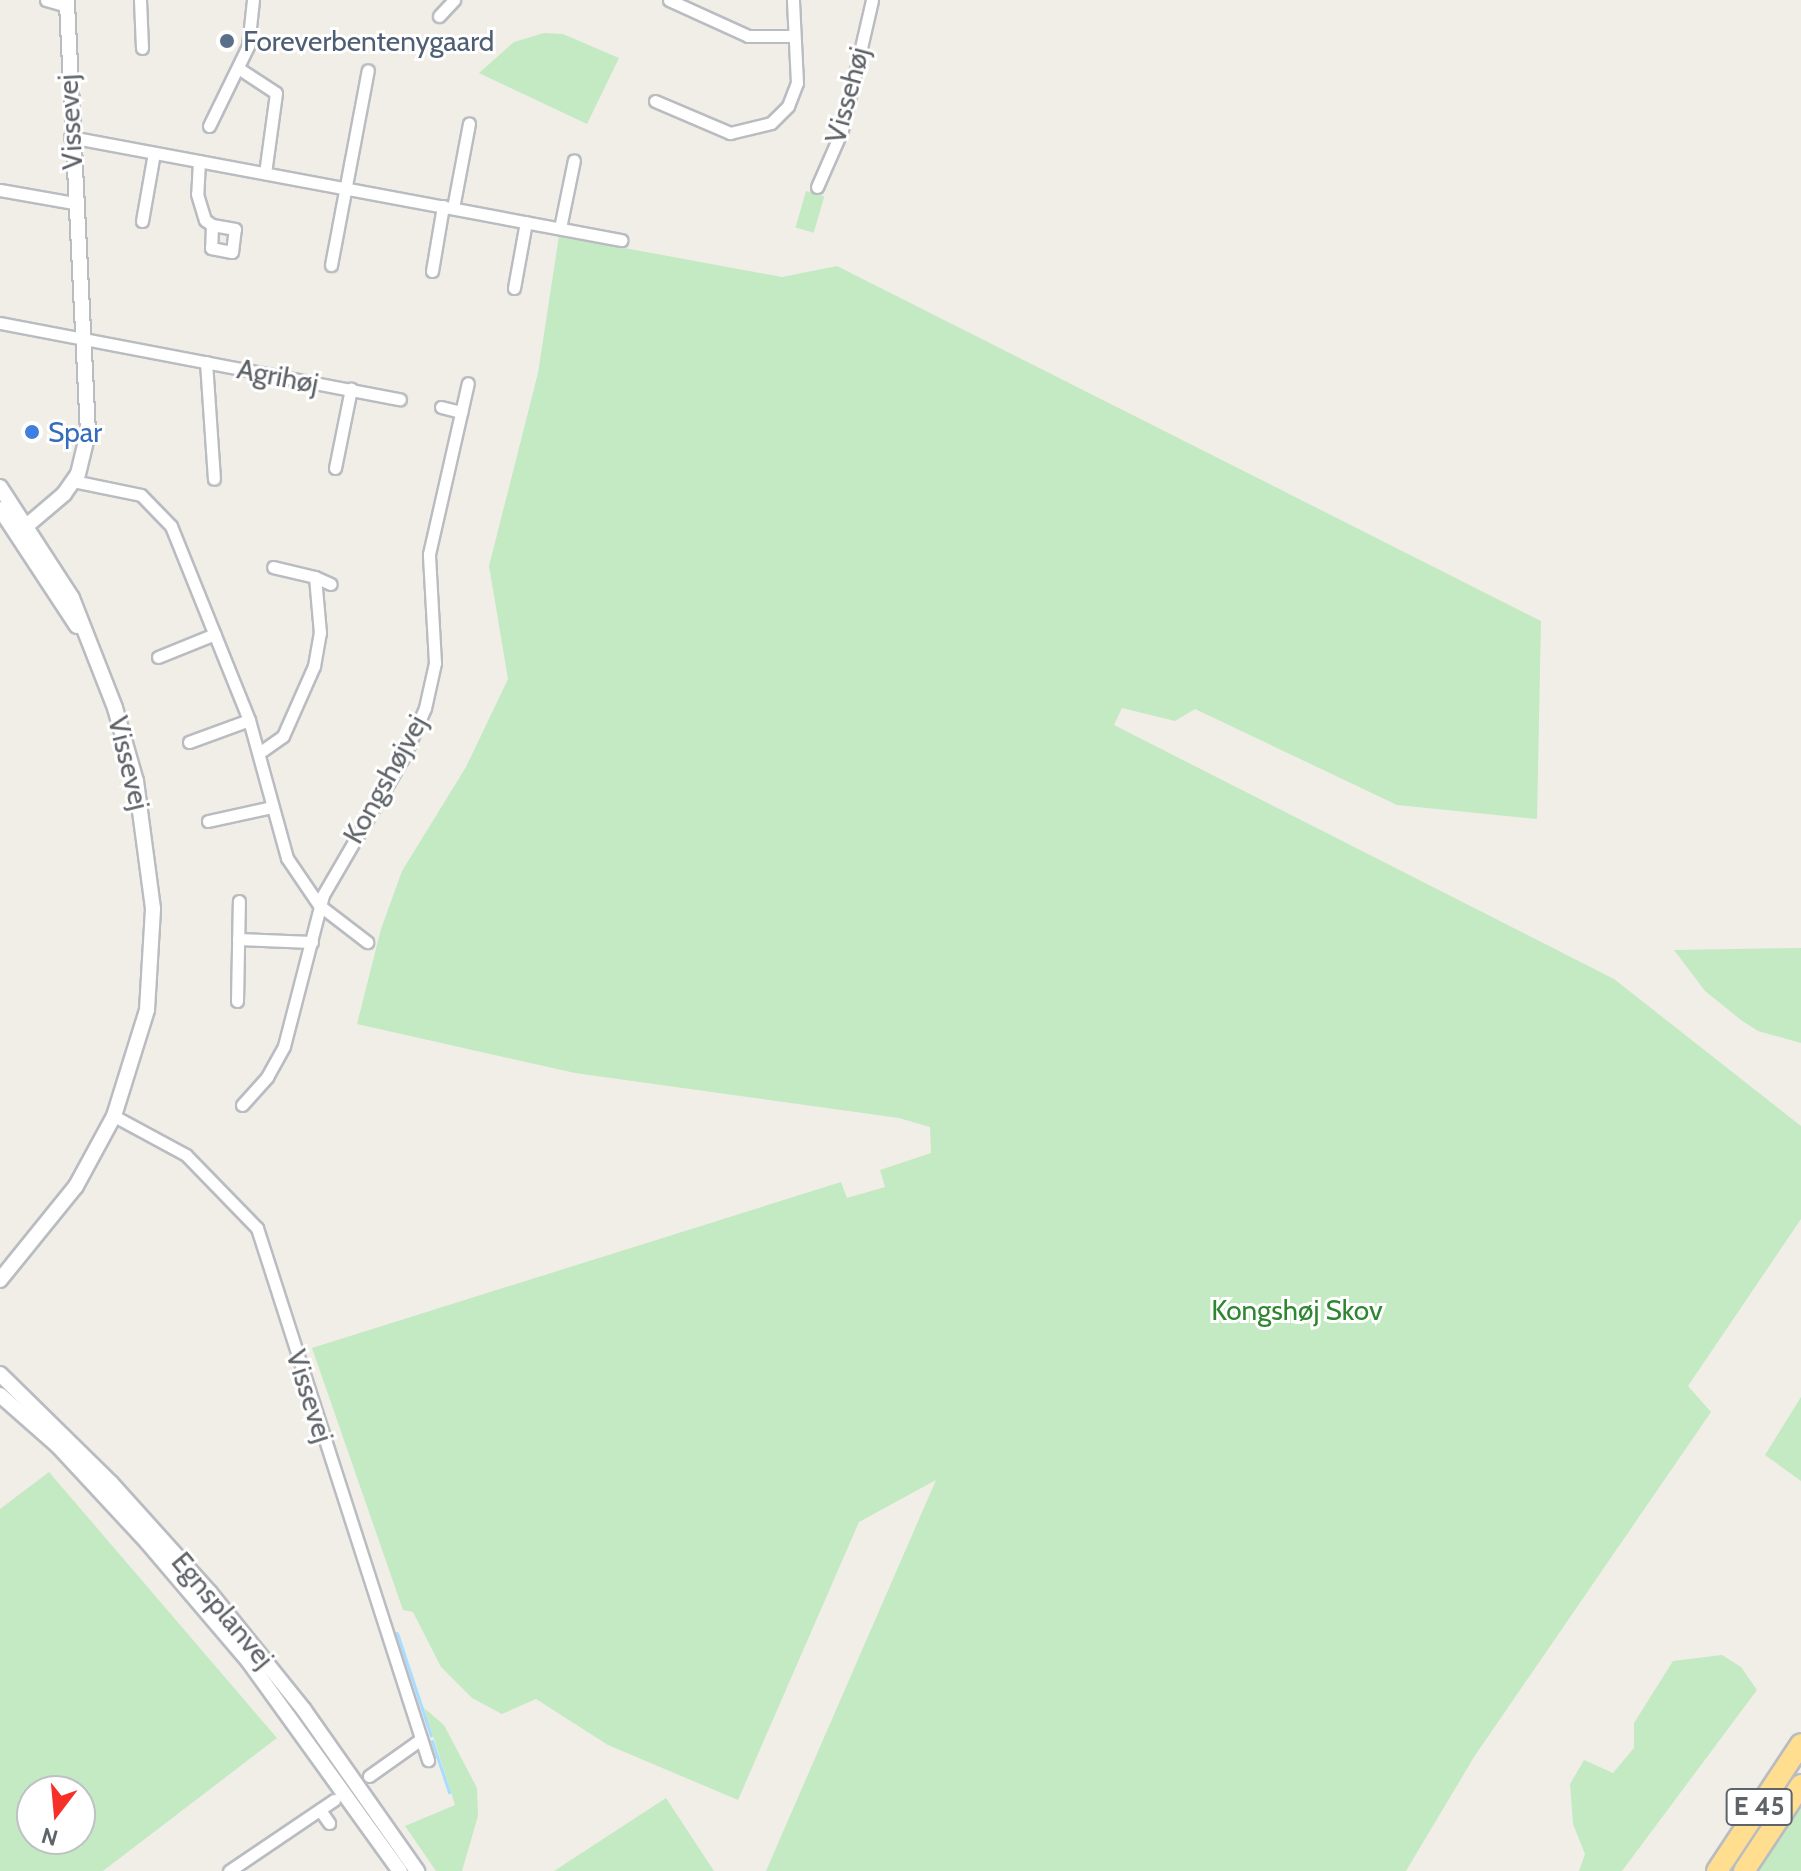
<!DOCTYPE html>
<meta charset="utf-8">
<style>
body{margin:0}
#map{position:relative;width:1801px;height:1871px;overflow:hidden;background:#f1eee7;font-family:Cabin,sans-serif}
div>[style]{position:absolute}
.green>*{inset:0;background:#c3eac2;transform-origin:0 0}
.stream>*{height:3px;margin:-1.5px;padding:0 1.5px;transform-origin:1.5px;border-radius:1.5px;background:#a9ddff}
.roads{filter:drop-shadow(2px 0 #b9bcc1) drop-shadow(-2px 0 #b9bcc1) drop-shadow(0 2px #b9bcc1) drop-shadow(0 -2px #b9bcc1)}
.street>*{height:11px;margin:-5.5px;padding:0 5.5px;transform-origin:5.5px;border-radius:5.5px;background:#fff}
.secondary>*{height:14px;margin:-7px;padding:0 7px;transform-origin:7px;border-radius:7px;background:#fff}
.highway>*{height:20px;margin:-10px;padding:0 10px;transform-origin:10px;border-radius:10px;background:#ffde90}
.dots>*{width:22px;height:22px;translate:-50% -50%;box-sizing:border-box;border:4px solid #fff;border-radius:50%}
span{translate:-50% -50%;white-space:nowrap;text-align:center;line-height:1.15;-webkit-text-stroke:6px #fff;paint-order:stroke}
.shield-label span{padding:2px 6px;background:#fff;border:2px solid;border-radius:6px;-webkit-text-stroke-width:0}
.shield-label{font-size:26px;color:#5e6368;font-weight:700}
.service-label{font-size:28px;color:#4e5e75}
.left{translate:0 -50%;text-align:left}
.street-label{font-size:28px;color:#5e6368}
.shop-label{font-size:28px;color:#366cbe}
.park-label{font-size:28px;color:#2f8630}
.north{position:absolute;left:16px;top:1775px;width:80px;height:80px;box-sizing:border-box;background:#fff;border:2px solid #bfc1c3;border-radius:50%;rotate:196deg;font-size:22px;font-weight:700;line-height:32px;text-align:center;color:#5e6368}
.north::after{content:'';display:block;margin:auto;width:28px;height:36px;background:#f63028;clip-path:polygon(50% 0,100% 100%,50% 72%,0 100%)}
</style>
<div id="map">
<div class="green">
<div style="clip-path:polygon(544px 33px,563px 34px,619px 58px,587px 124px,479px 73px,514px 42px)"></div>
<div style="left:806px;top:191px;width:19px;height:38px;rotate:16deg"></div>
<div style="clip-path:polygon(559px 236px,782px 277px,837px 266px,1541px 621px,1537px 819px,1397px 805px,1195px 709px,1175px 721px,1122px 708px,1114px 725px,1614px 979px,1801px 1126px,1801px 1219px,1688px 1386px,1711px 1412px,1474px 1757px,1406px 1871px,766px 1871px,936px 1480px,859px 1522px,738px 1800px,608px 1745px,536px 1699px,502px 1714px,472px 1698px,441px 1667px,413px 1612px,403px 1610px,312px 1348px,841px 1182px,847px 1198px,885px 1187px,880px 1170px,931px 1153px,930px 1127px,899px 1118px,575px 1073px,357px 1024px,381px 929px,402px 871px,466px 767px,508px 679px,489px 566px,538px 373px)"></div>
<div style="clip-path:polygon(1801px 948px,1801px 1043px,1758px 1031px,1741px 1020px,1705px 991px,1674px 950px)"></div>
<div style="clip-path:polygon(1801px 1397px,1801px 1481px,1765px 1455px)"></div>
<div style="clip-path:polygon(evenodd,49px 1472px,277px 1738px,103px 1871px,0 1871px,0 1509px,49px 1472px,32px 1791px,80px 1791px,80px 1839px,32px 1839px,32px 1791px)"></div>
<div style="clip-path:polygon(1722px 1655px,1741px 1667px,1757px 1690px,1622px 1871px,1579px 1871px,1585px 1854px,1573px 1824px,1570px 1784px,1584px 1760px,1613px 1773px,1634px 1748px,1634px 1723px,1673px 1661px)"></div>
<div style="clip-path:polygon(424px 1708px,444px 1725px,477px 1788px,478px 1816px,462px 1871px,436px 1871px,405px 1826px,455px 1805px)"></div>
<div style="clip-path:polygon(666px 1798px,714px 1871px,554px 1871px)"></div>
<div style="clip-path:polygon(1801px 1808px,1801px 1871px,1758px 1871px,1775px 1845px)"></div>
</div>
<div class="stream">
<div style="left:397px;top:1633px;width:108px;rotate:71.7deg"></div>
<div style="left:432px;top:1741px;width:54px;rotate:71.6deg"></div>
</div>
<div class="roads">
<div class="street">
<div style="left:46px;top:0;width:22px;rotate:16deg"></div>
<div style="left:140px;top:0;width:48px;rotate:87.6deg"></div>
<div style="left:669px;top:0;width:87px;rotate:24.5deg"></div>
<div style="left:748px;top:36px;width:46px"></div>
<div style="left:439px;top:16px;width:22px;rotate:-47deg"></div>
<div style="left:238px;top:68px;width:45px;rotate:33.3deg"></div>
<div style="left:276px;top:93px;width:81px;rotate:97.8deg"></div>
<div style="left:655px;top:101px;width:82px;rotate:23.1deg"></div>
<div style="left:730px;top:133px;width:42px;rotate:-13.7deg"></div>
<div style="left:771px;top:123px;width:24px;rotate:-45deg"></div>
<div style="left:788px;top:106px;width:25px;rotate:-69deg"></div>
<div style="left:797px;top:83px;width:83px;rotate:-92.8deg"></div>
<div style="left:209px;top:126px;width:89px;rotate:-64deg"></div>
<div style="left:248px;top:46px;width:46px;rotate:-83.8deg"></div>
<div style="left:70px;top:137px;width:561px;rotate:10.59deg"></div>
<div style="left:199px;top:161px;width:33px;rotate:93deg"></div>
<div style="left:197px;top:194px;width:27px;rotate:73deg"></div>
<div style="left:205px;top:220px;width:9px;rotate:36deg"></div>
<div style="left:212px;top:225px;width:23px;rotate:92deg"></div>
<div style="left:211px;top:248px;width:21px;rotate:11deg"></div>
<div style="left:232px;top:252px;width:23px;rotate:-83deg"></div>
<div style="left:235px;top:229px;width:23px;rotate:-170deg"></div>
<div style="left:817px;top:187px;width:62px;rotate:-66.3deg"></div>
<div style="left:842px;top:130px;width:133px;rotate:-77deg"></div>
<div style="left:0;top:190px;width:75px;rotate:10deg"></div>
<div style="left:453px;top:208px;width:86px;rotate:-79.3deg"></div>
<div style="left:142px;top:221px;width:69px;rotate:-80deg"></div>
<div style="left:560px;top:228px;width:69px;rotate:-78.4deg"></div>
<div style="left:331px;top:265px;width:198px;rotate:-79.3deg"></div>
<div style="left:432px;top:271px;width:66px;rotate:-80.4deg"></div>
<div style="left:514px;top:288px;width:67px;rotate:-79.7deg"></div>
<div style="left:0;top:323px;width:407px;rotate:10.8deg"></div>
<div style="left:206px;top:362px;width:117px;rotate:86.1deg"></div>
<div style="left:441px;top:407px;width:21px;rotate:14deg"></div>
<div style="left:335px;top:468px;width:81px;rotate:-78.6deg"></div>
<div style="left:73px;top:481px;width:69px;rotate:11.6deg"></div>
<div style="left:141px;top:495px;width:43px;rotate:45.9deg"></div>
<div style="left:171px;top:526px;width:209px;rotate:68.1deg"></div>
<div style="left:249px;top:720px;width:143px;rotate:74.6deg"></div>
<div style="left:287px;top:858px;width:57px;rotate:55.8deg"></div>
<div style="left:319px;top:905px;width:61px;rotate:37.6deg"></div>
<div style="left:315px;top:577px;width:17px;rotate:24deg"></div>
<div style="left:158px;top:657px;width:61px;rotate:-22deg"></div>
<div style="left:189px;top:742px;width:64px;rotate:-20.1deg"></div>
<div style="left:259px;top:753px;width:29px;rotate:-35deg"></div>
<div style="left:283px;top:736px;width:77px;rotate:-66.1deg"></div>
<div style="left:314px;top:666px;width:34px;rotate:-80deg"></div>
<div style="left:320px;top:633px;width:56px;rotate:-95.1deg"></div>
<div style="left:315px;top:577px;width:43px;rotate:-166.6deg"></div>
<div style="left:208px;top:821px;width:66px;rotate:-12.3deg"></div>
<div style="left:238px;top:939px;width:74px;rotate:2.3deg"></div>
<div style="left:237px;top:1001px;width:100px;rotate:-88.9deg"></div>
<div style="left:242px;top:1105px;width:38px;rotate:-48deg"></div>
<div style="left:267px;top:1077px;width:35px;rotate:-61deg"></div>
<div style="left:284px;top:1046px;width:156px;rotate:-75.5deg"></div>
<div style="left:323px;top:895px;width:163px;rotate:-59.8deg"></div>
<div style="left:405px;top:754px;width:50px;rotate:-66.5deg"></div>
<div style="left:425px;top:708px;width:46px;rotate:-77.5deg"></div>
<div style="left:435px;top:663px;width:109px;rotate:-93.2deg"></div>
<div style="left:429px;top:554px;width:175px;rotate:-77.2deg"></div>
<div style="left:114px;top:1116px;width:82px;rotate:28.4deg"></div>
<div style="left:186px;top:1155px;width:102px;rotate:45.8deg"></div>
<div style="left:257px;top:1228px;width:559px;rotate:72.18deg"></div>
<div style="left:369px;top:1776px;width:64px;rotate:-35.4deg"></div>
<div style="left:320px;top:1810px;width:16px;rotate:55deg"></div>
<div style="left:229px;top:1871px;width:127px;rotate:-34.1deg"></div>
</div>
<div class="secondary">
<div style="left:0;top:487px;width:132px;rotate:57deg"></div>
<div style="left:72px;top:598px;width:118px;rotate:68.6deg"></div>
<div style="left:115px;top:708px;width:76px;rotate:74deg"></div>
<div style="left:136px;top:781px;width:129px;rotate:82.4deg"></div>
<div style="left:153px;top:909px;width:101px;rotate:93.4deg"></div>
<div style="left:147px;top:1010px;width:111px;rotate:107.3deg"></div>
<div style="left:114px;top:1116px;width:80px;rotate:118.5deg"></div>
<div style="left:76px;top:1186px;width:121px;rotate:129deg"></div>
<div style="left:0;top:509px;width:140px;rotate:56.7deg"></div>
<div style="left:17px;top:534px;width:62px;rotate:-40.4deg"></div>
<div style="left:64px;top:494px;width:24px;rotate:-55deg"></div>
<div style="left:78px;top:474px;width:42px;rotate:-76.3deg"></div>
<div style="left:88px;top:433px;width:434px;rotate:-92.8deg"></div>
<div style="left:0;top:1374px;width:156px;rotate:44.5deg"></div>
<div style="left:111px;top:1483px;width:148px;rotate:48deg"></div>
<div style="left:210px;top:1593px;width:150px;rotate:51.2deg"></div>
<div style="left:304px;top:1710px;width:197px;rotate:54.9deg"></div>
<div style="left:0;top:1395px;width:76px;rotate:41.3deg"></div>
<div style="left:57px;top:1445px;width:132px;rotate:47.1deg"></div>
<div style="left:147px;top:1542px;width:157px;rotate:49.6deg"></div>
<div style="left:249px;top:1662px;width:258px;rotate:54.2deg"></div>
</div>
<div class="highway">
<div style="left:1717px;top:1871px;width:152px;rotate:-56.5deg"></div>
<div style="left:1744px;top:1871px;width:103px;rotate:-56.5deg"></div>
</div>
</div>
<div class="dots">
<div style="left:227px;top:41px;background:#5c6f8a"></div>
<div style="left:32px;top:432px;background:#3f7fe0"></div>
</div>
<div class="shield-label">
<span style="left:1759px;top:1807px">E 45</span>
</div>
<div class="service-label">
<span class="left" style="left:243px;top:41px">Foreverbentenygaard</span>
</div>
<div class="street-label">
<span style="left:847px;top:95px;rotate:-75deg">Vissehøj</span>
<span style="left:70px;top:122px;rotate:-93deg">Vissevej</span>
<span style="left:278px;top:376px;rotate:11deg">Agrihøj</span>
<span style="left:129px;top:763px;rotate:76deg">Vissevej</span>
<span style="left:385px;top:779px;rotate:-61deg">Kongshøjvej</span>
<span style="left:310px;top:1396px;rotate:72deg">Vissevej</span>
<span style="left:223px;top:1610px;rotate:50deg">Egnsplanvej</span>
</div>
<div class="shop-label">
<span class="left" style="left:48px;top:432px">Spar</span>
</div>
<div class="park-label">
<span style="left:1297px;top:1310px">Kongshøj Skov</span>
</div>
<div class="north">N</div>
</div>
